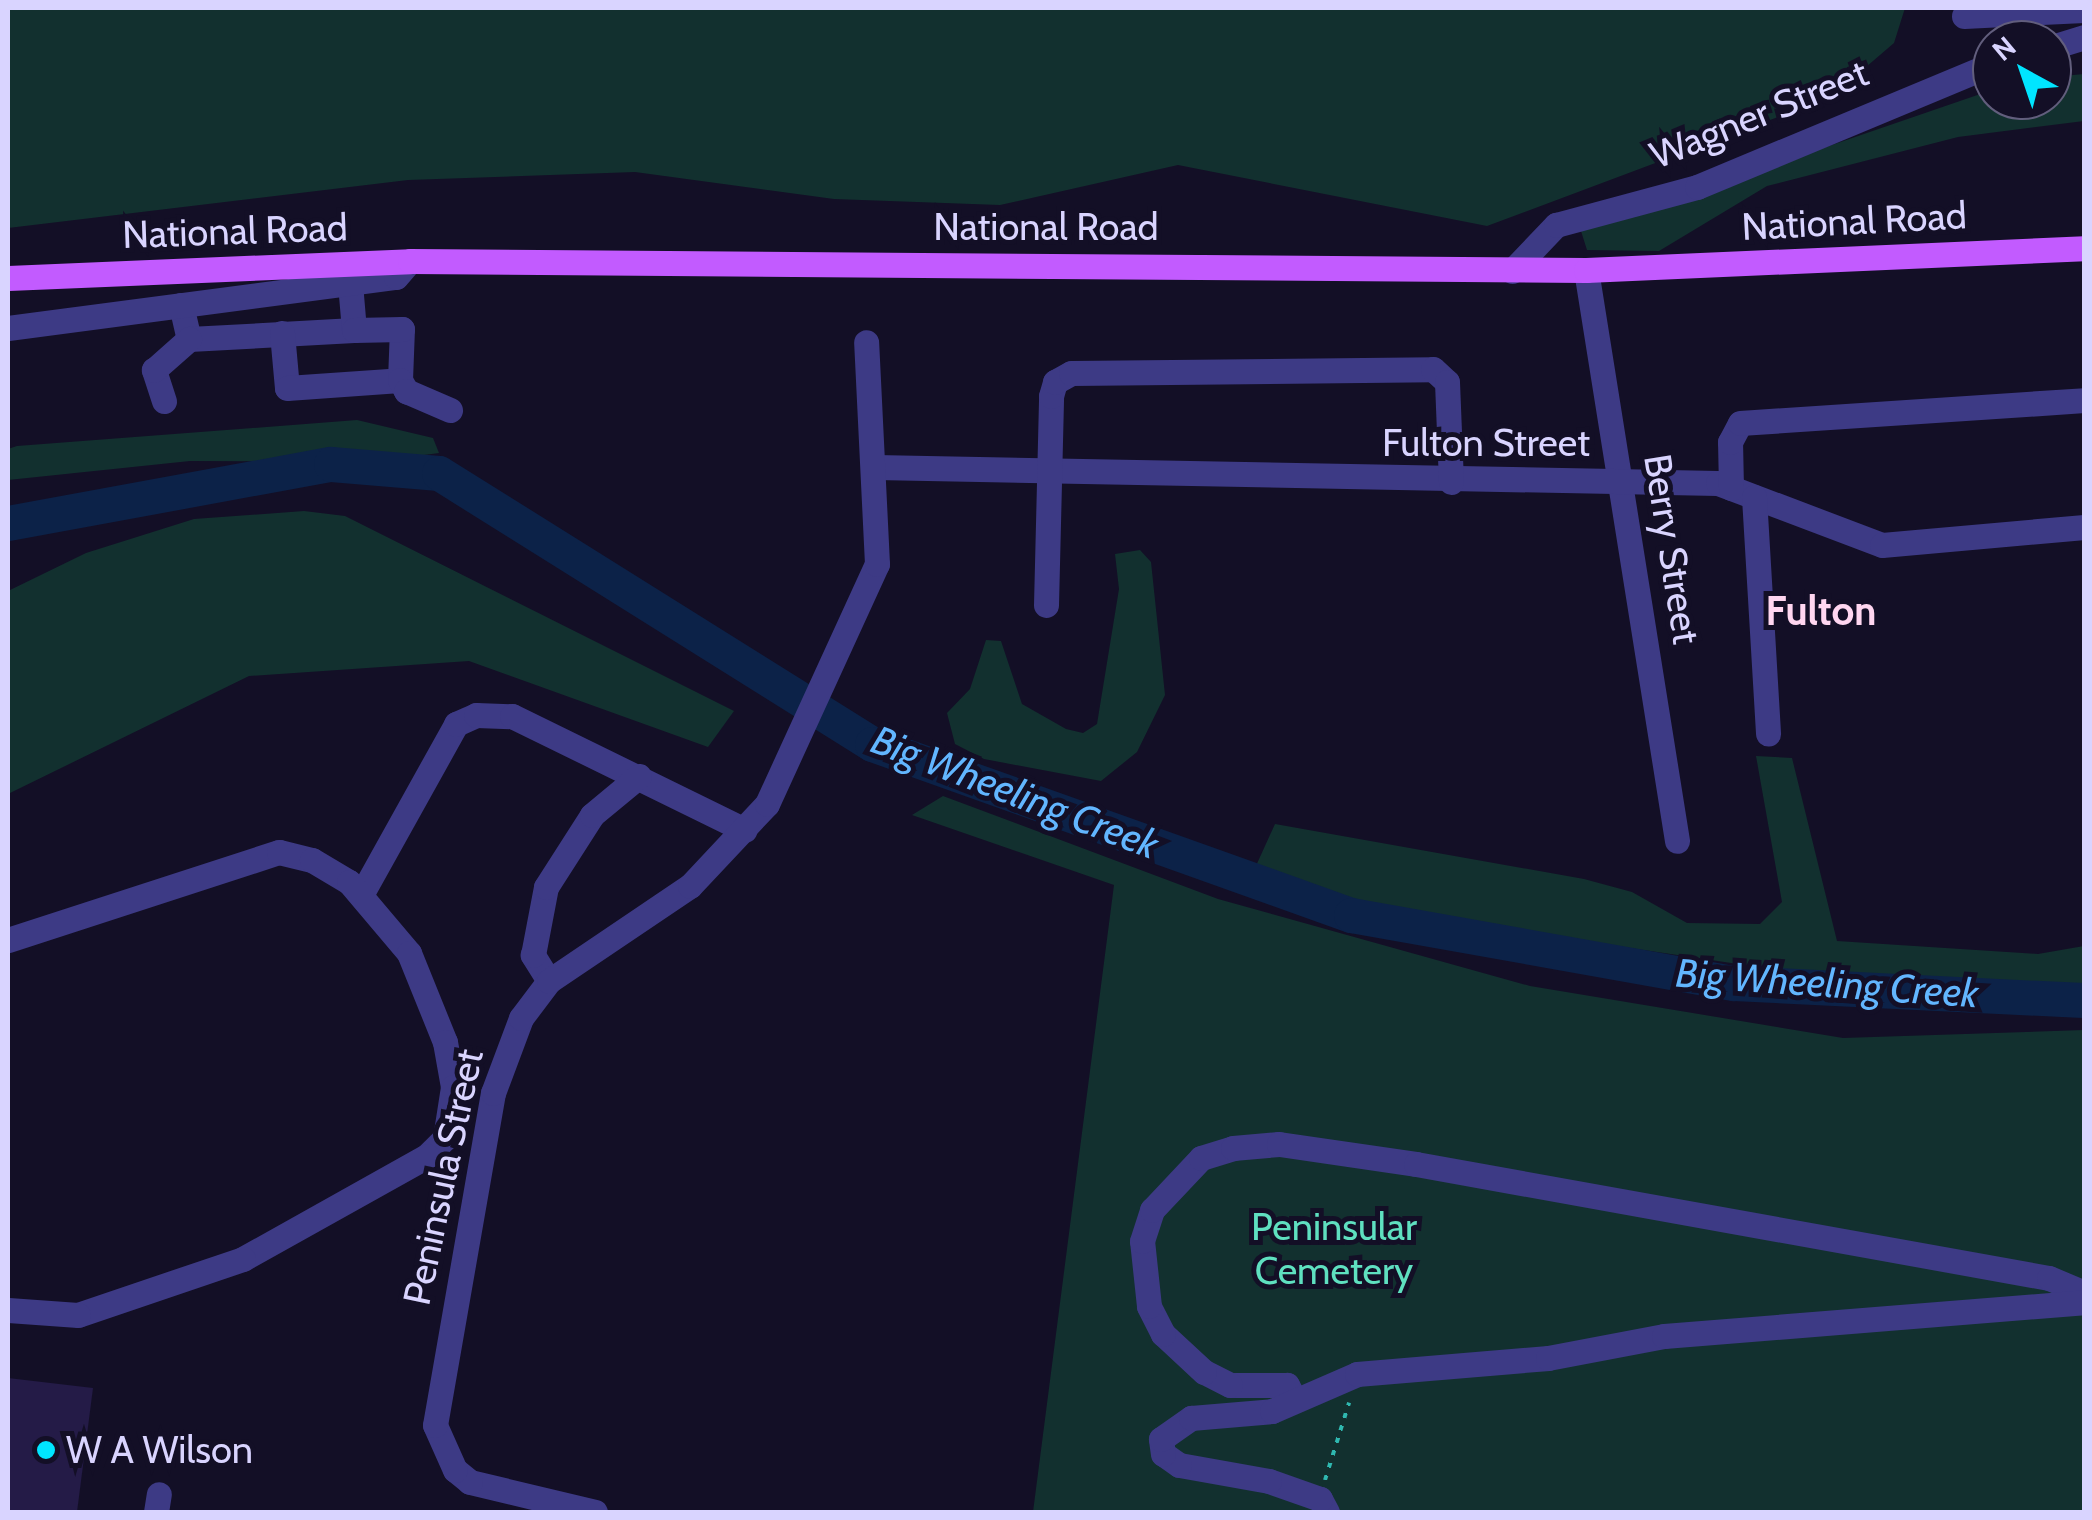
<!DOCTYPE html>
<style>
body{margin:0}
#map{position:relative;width:2092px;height:1520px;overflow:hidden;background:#130f26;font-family:Cabin,sans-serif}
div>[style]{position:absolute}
.green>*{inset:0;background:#12302f}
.river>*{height:35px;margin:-17.5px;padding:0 17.5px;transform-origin:17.5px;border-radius:17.5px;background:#0c2248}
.building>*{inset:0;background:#241b47}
.path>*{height:4px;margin-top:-2px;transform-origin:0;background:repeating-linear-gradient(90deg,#2fb8b0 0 5px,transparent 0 13px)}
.minor>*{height:25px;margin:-12.5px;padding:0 12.5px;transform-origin:12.5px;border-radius:12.5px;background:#3d3a85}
.major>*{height:25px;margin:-12.5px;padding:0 12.5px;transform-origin:12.5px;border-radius:12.5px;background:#c25bff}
.dots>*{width:28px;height:28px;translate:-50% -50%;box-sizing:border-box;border:5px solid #130f26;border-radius:50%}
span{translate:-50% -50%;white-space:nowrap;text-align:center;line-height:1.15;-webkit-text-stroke:10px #130f26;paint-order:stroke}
.street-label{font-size:38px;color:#d9d4ff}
.park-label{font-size:38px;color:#5fe0c0}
.poi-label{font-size:38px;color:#d9d4ff}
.left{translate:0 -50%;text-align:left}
.neighbourhood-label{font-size:40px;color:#ffd6f0;font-weight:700}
.water-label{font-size:40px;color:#62b6ff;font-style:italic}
.frame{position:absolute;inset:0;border:10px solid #d9d4ff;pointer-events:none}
.north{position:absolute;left:1972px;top:20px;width:100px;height:100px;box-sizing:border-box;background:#130f26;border:2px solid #625e7d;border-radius:50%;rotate:320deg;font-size:28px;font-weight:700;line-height:40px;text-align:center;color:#d9d4ff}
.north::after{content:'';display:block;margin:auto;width:35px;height:45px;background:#00e5ff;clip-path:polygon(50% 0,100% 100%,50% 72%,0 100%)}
</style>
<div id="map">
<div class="green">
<div style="clip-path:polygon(8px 8px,1905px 8px,1894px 43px,1831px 97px,1487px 226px,1178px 165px,1000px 205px,834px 199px,635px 172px,408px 180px,8px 228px)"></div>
<div style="clip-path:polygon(2084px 74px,2084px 121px,1958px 137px,1767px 186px,1659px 251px,1587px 250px,1581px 231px,1992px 90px,1992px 100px,2052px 100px,2052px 77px)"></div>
<div style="clip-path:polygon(357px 420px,433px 438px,439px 453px,371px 462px,190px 461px,8px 480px,8px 449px,17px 446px)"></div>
<div style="clip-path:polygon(304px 511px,345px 516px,734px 711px,708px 747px,469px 661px,249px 676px,8px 794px,8px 591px,86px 553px,194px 519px)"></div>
<div style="clip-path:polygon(1140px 550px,1151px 562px,1165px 695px,1137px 752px,1101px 781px,984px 759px,955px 744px,947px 713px,970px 689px,986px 640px,1001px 641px,1022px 704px,1066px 729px,1083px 733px,1097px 724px,1119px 589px,1115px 554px)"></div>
<div style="clip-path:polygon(1756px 756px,1792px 758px,1837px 941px,2038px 954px,2084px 946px,2084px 986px,1853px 981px,1400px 914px,1255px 868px,1275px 824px,1584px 879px,1632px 892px,1687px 923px,1760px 924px,1782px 902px)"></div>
<div style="clip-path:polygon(943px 796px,1218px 899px,1530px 986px,1843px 1038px,2084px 1030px,2084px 1512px,1033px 1512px,1114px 885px,912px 815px)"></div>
</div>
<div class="river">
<div style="left:8px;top:523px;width:328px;rotate:-10.4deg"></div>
<div style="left:331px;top:464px;width:108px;rotate:4.8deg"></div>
<div style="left:439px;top:473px;width:511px;rotate:32.04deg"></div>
<div style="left:872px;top:744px;width:509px;rotate:19.65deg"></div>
<div style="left:1351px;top:915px;width:389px;rotate:10.1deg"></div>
<div style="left:1734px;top:983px;width:350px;rotate:2.8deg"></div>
</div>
<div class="building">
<div style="clip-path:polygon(8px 1378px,93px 1388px,77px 1512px,8px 1512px)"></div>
</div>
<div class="path">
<div style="left:1325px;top:1480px;width:81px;rotate:-72.7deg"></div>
</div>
<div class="minor">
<div style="left:1964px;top:16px;width:120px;rotate:-2.9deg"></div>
<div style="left:2052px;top:47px;width:34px;rotate:-17deg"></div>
<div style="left:1586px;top:270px;width:578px;rotate:80.94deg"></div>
<div style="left:1512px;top:271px;width:64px;rotate:-46.3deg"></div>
<div style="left:1556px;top:225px;width:146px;rotate:-15.1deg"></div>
<div style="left:1697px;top:187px;width:320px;rotate:-22.6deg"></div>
<div style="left:181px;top:305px;width:35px;rotate:77deg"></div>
<div style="left:189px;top:339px;width:165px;rotate:-3.1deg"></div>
<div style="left:354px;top:330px;width:47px;rotate:-94.9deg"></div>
<div style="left:8px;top:328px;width:391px;rotate:-7.5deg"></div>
<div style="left:396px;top:277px;width:21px;rotate:-49deg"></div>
<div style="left:282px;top:333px;width:55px;rotate:84.8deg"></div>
<div style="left:287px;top:388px;width:113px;rotate:-4deg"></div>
<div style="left:400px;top:380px;width:51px;rotate:-87.8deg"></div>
<div style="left:402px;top:329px;width:48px;rotate:178.8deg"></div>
<div style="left:400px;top:380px;width:13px;rotate:61deg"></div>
<div style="left:406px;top:391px;width:48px;rotate:23.4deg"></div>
<div style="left:164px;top:401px;width:33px;rotate:-108deg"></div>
<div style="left:154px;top:370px;width:47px;rotate:-41.5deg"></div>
<div style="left:875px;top:467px;width:843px;rotate:1.09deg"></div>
<div style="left:1718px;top:483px;width:175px;rotate:20.7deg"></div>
<div style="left:1882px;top:545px;width:203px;rotate:-5.1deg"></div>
<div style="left:1731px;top:488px;width:46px;rotate:-91.2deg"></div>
<div style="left:1730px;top:442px;width:21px;rotate:-62deg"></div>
<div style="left:1740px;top:423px;width:345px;rotate:-3.8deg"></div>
<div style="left:1754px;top:497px;width:237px;rotate:86.6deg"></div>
<div style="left:1046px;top:605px;width:209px;rotate:-88.6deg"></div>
<div style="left:1051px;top:396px;width:15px;rotate:-74deg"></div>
<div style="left:1055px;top:382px;width:18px;rotate:-29deg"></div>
<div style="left:1071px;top:373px;width:362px;rotate:-0.6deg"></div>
<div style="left:1433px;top:369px;width:19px;rotate:43deg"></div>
<div style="left:1447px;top:382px;width:100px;rotate:87.7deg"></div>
<div style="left:361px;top:895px;width:196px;rotate:-60.9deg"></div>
<div style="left:456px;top:724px;width:22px;rotate:-24deg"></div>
<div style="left:476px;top:715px;width:36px;rotate:2deg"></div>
<div style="left:512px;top:716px;width:259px;rotate:26.1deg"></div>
<div style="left:8px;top:940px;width:285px;rotate:-18deg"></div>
<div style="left:279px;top:852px;width:34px;rotate:14deg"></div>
<div style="left:312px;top:860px;width:43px;rotate:30.7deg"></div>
<div style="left:349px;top:882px;width:93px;rotate:49.8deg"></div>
<div style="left:409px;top:953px;width:96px;rotate:68deg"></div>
<div style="left:445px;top:1042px;width:46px;rotate:79.9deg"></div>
<div style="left:453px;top:1087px;width:52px;rotate:98.9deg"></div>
<div style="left:445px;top:1138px;width:25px;rotate:135deg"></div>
<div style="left:427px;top:1156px;width:211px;rotate:150.8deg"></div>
<div style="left:243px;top:1259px;width:174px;rotate:161.3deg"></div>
<div style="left:78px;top:1315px;width:70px;rotate:-175.9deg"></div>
<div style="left:549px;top:981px;width:31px;rotate:-122deg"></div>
<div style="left:533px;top:955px;width:69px;rotate:-79.2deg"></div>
<div style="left:546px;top:887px;width:85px;rotate:-57.4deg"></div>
<div style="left:592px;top:815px;width:61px;rotate:-39.7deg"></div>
<div style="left:1294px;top:1398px;width:15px;rotate:-118deg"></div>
<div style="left:1287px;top:1385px;width:57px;rotate:180deg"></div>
<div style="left:1230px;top:1385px;width:29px;rotate:-153deg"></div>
<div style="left:1204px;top:1372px;width:56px;rotate:-137.2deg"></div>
<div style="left:1163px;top:1334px;width:31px;rotate:-117deg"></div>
<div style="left:1149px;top:1306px;width:65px;rotate:-96.1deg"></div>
<div style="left:1142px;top:1241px;width:33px;rotate:-72deg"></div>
<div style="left:1152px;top:1210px;width:71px;rotate:-46.7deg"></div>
<div style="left:1201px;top:1158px;width:34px;rotate:-17deg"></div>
<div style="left:1233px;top:1148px;width:46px;rotate:-5deg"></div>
<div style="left:1279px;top:1144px;width:138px;rotate:8.3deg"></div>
<div style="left:1416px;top:1164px;width:643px;rotate:10.21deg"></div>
<div style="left:2049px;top:1278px;width:38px;rotate:23deg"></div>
<div style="left:156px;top:1512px;width:18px;rotate:-81deg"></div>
<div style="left:595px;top:1512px;width:129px;rotate:-166.5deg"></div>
<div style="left:470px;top:1482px;width:19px;rotate:-141deg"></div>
<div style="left:455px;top:1470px;width:49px;rotate:-114deg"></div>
<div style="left:435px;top:1425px;width:337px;rotate:-80.1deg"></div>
<div style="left:493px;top:1093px;width:80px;rotate:-69.5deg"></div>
<div style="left:521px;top:1018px;width:46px;rotate:-52.9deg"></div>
<div style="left:549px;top:981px;width:170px;rotate:-34deg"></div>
<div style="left:690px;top:886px;width:112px;rotate:-46.8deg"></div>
<div style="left:767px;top:804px;width:264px;rotate:-65.4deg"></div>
<div style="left:877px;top:564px;width:222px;rotate:-92.8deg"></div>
<div style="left:1327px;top:1512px;width:15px;rotate:-118deg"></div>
<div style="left:1320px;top:1499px;width:54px;rotate:-160.6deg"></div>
<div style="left:1269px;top:1481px;width:91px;rotate:-169.9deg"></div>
<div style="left:1179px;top:1465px;width:19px;rotate:-145deg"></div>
<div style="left:1163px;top:1454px;width:15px;rotate:-98deg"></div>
<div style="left:1161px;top:1439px;width:37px;rotate:-35deg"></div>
<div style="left:1191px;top:1418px;width:81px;rotate:-4.9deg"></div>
<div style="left:1272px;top:1411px;width:93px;rotate:-23.5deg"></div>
<div style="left:1357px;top:1374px;width:192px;rotate:-4.8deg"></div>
<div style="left:1548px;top:1358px;width:118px;rotate:-10.7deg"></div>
<div style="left:1664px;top:1336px;width:421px;rotate:-4.6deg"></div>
</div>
<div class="major">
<div style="left:8px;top:278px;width:402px;rotate:-2.4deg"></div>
<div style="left:410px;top:261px;width:1176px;rotate:0.44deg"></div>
<div style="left:1586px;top:270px;width:498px;rotate:-2.5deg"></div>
</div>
<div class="dots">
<div style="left:46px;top:1450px;background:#00e5ff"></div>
</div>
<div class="street-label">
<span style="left:1759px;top:114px;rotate:-22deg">Wagner Street</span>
<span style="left:1854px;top:221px;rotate:-3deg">National Road</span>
<span style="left:1046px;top:227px">National Road</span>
<span style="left:235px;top:231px;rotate:-2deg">National Road</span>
<span style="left:1486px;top:443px">Fulton Street</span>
<span style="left:1672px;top:549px;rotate:81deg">Berry Street</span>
<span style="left:443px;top:1177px;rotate:-78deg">Peninsula Street</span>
</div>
<div class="park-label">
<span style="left:1334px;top:1249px">Peninsular<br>Cemetery</span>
</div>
<div class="poi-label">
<span class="left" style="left:66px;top:1450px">W A Wilson</span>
</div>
<div class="neighbourhood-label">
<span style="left:1821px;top:611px">Fulton</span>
</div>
<div class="water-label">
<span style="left:1015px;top:792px;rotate:21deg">Big Wheeling Creek</span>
<span style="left:1827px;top:983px;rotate:4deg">Big Wheeling Creek</span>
</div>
<div class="frame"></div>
<div class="north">N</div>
</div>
